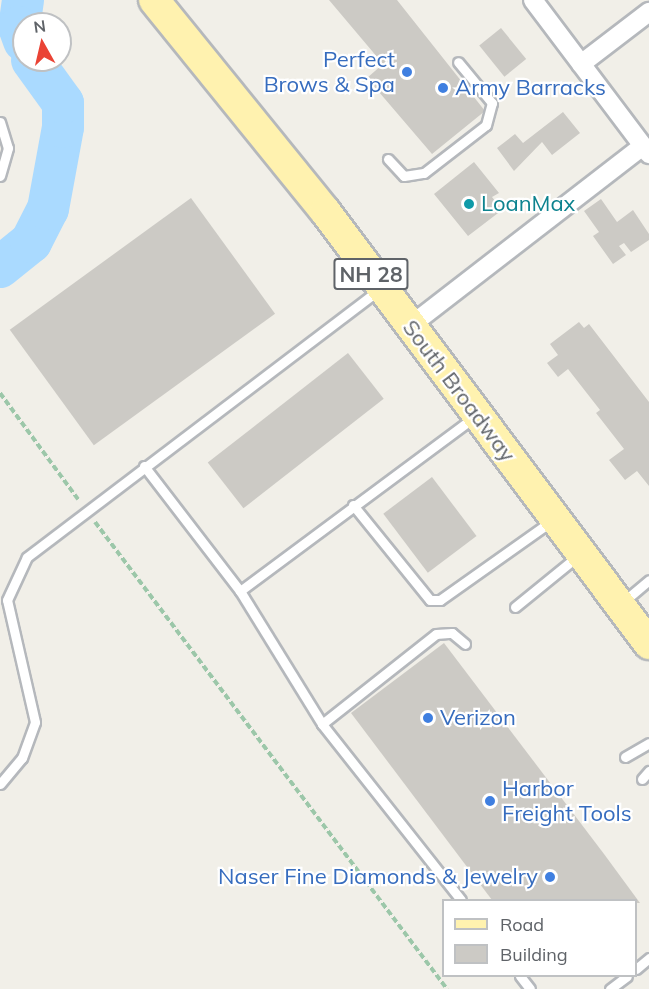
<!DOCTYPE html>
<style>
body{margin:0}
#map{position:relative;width:649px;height:989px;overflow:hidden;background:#f1efe8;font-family:Mulish,sans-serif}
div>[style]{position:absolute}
.river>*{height:42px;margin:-21px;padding:0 21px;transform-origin:21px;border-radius:21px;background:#aadaff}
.building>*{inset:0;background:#cccac5;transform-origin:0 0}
.path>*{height:4px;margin-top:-2px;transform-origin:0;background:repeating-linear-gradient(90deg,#9cc7a9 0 6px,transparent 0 9px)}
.roads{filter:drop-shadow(2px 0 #b5b8bc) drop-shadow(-2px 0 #b5b8bc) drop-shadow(0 2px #b5b8bc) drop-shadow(0 -2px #b5b8bc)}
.service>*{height:9px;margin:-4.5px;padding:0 4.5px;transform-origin:4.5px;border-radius:4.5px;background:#fff}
.minor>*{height:18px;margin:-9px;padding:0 9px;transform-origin:9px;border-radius:9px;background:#fff}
.primary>*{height:30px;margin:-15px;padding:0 15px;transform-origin:15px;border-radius:15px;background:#fff2af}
.dots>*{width:16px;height:16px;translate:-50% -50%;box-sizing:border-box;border:3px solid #fff;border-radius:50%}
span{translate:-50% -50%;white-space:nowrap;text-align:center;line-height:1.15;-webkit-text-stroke:4.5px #fff;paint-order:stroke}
.shield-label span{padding:2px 4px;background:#fff;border:2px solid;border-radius:4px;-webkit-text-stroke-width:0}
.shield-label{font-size:21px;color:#5f6368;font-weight:700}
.shop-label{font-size:22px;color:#366cbe}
.right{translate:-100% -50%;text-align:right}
.left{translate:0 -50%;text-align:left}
.culture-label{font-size:22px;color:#0d838f}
.street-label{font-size:22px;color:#5f6368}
.legend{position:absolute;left:442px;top:899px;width:195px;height:78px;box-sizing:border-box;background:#fff;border:2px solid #bfc1c3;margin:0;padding:8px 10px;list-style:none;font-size:18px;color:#5f6368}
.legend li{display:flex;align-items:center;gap:12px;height:30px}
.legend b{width:30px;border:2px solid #bfc1c3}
.north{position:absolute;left:12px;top:12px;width:60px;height:60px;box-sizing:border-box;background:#fff;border:2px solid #bfc1c3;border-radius:50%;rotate:352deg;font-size:16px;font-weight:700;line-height:24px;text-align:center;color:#5f6368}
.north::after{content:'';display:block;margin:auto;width:21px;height:27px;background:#ea4335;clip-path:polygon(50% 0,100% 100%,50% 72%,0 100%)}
</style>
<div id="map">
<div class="river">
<div style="left:23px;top:0;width:27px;rotate:98deg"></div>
<div style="left:19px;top:27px;width:15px;rotate:70deg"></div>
<div style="left:0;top:267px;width:40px;rotate:-39deg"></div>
<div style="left:31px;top:242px;width:37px;rotate:-63deg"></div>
<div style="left:48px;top:209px;width:83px;rotate:-79.6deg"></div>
<div style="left:63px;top:127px;width:24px;rotate:-90deg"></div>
<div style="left:63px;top:103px;width:53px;rotate:-125.8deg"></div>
</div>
<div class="building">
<div style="clip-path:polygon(329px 0,397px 0,485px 111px,432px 154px,367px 78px,383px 64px)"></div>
<div style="left:501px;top:28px;width:40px;height:28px;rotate:51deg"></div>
<div style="clip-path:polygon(563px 112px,580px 133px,552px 155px,542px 142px,514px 171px,497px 148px,515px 134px,523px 143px)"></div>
<div style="clip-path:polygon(474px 162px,499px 193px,492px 197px,502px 210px,468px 236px,434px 194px)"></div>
<div style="left:191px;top:198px;width:143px;height:224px;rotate:54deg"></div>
<div style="clip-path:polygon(601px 199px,617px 222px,633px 210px,649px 234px,649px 240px,631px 252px,624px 243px,619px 246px,626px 255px,613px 264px,593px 236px,599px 232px,584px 211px)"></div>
<div style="clip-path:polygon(579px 322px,584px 328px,589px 324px,649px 402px,649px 486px,637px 471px,625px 480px,609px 460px,624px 449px,596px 413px,600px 410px,568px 369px,558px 377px,547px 363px,558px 355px,550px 344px)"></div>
<div style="left:348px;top:353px;width:58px;height:178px;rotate:52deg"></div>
<div style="left:432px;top:477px;width:74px;height:61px;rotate:53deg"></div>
<div style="clip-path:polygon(444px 643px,604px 854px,640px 903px,492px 900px,351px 713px)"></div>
</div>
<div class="path">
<div style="left:0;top:393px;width:132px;rotate:53.7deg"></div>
<div style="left:95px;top:522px;width:585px;rotate:52.99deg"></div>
</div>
<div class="roads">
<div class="service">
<div style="left:0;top:122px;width:27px;rotate:73deg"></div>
<div style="left:8px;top:148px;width:29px;rotate:106deg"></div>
<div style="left:388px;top:159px;width:23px;rotate:47deg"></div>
<div style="left:404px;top:176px;width:20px;rotate:-9deg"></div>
<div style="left:424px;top:173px;width:78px;rotate:-37.7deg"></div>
<div style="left:486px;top:125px;width:23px;rotate:-75deg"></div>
<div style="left:492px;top:103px;width:53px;rotate:-129.7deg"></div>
<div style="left:144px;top:466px;width:158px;rotate:52.5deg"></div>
<div style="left:240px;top:591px;width:290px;rotate:-36.6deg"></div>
<div style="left:353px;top:505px;width:122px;rotate:51deg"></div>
<div style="left:430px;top:600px;width:10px"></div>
<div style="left:440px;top:600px;width:138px;rotate:-35.3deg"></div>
<div style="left:240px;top:591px;width:156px;rotate:58.3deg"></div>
<div style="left:322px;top:724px;width:224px;rotate:51.7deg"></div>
<div style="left:623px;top:602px;width:34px;rotate:-40deg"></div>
<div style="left:515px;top:607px;width:82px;rotate:-39.1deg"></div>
<div style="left:322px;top:724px;width:145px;rotate:-38.3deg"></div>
<div style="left:436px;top:634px;width:16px;rotate:-4deg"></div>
<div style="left:452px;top:633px;width:17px;rotate:40deg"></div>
<div style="left:625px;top:757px;width:28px;rotate:-30deg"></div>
<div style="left:642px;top:779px;width:11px;rotate:-49deg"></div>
<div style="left:0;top:784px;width:34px;rotate:-50deg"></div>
<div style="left:22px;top:758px;width:38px;rotate:-70deg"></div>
<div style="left:35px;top:722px;width:125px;rotate:-102.9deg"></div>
<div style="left:7px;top:600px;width:47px;rotate:-65.1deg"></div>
<div style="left:27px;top:557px;width:443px;rotate:-37.2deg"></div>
<div style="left:636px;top:969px;width:17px;rotate:-40deg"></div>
<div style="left:520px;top:976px;width:16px;rotate:52deg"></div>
<div style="left:610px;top:989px;width:21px;rotate:-37deg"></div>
</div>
<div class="minor">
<div style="left:533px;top:0;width:193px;rotate:53deg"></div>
<div style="left:581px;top:64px;width:86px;rotate:-37.4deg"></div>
<div style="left:410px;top:326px;width:294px;rotate:-37.7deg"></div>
</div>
<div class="primary">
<div style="left:154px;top:0;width:272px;rotate:51deg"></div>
<div style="left:325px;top:211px;width:541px;rotate:53.19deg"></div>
</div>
</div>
<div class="dots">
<div style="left:407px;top:72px;background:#3f7fe0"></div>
<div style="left:443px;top:88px;background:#3f7fe0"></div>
<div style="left:469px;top:204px;background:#0f9aa8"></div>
<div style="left:428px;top:718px;background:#3f7fe0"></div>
<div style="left:490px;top:801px;background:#3f7fe0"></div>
<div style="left:550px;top:877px;background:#3f7fe0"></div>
</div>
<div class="shield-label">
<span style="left:371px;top:274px">NH 28</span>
</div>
<div class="shop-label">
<span class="right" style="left:395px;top:72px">Perfect<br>Brows &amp; Spa</span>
<span class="left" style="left:455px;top:88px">Army Barracks</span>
<span class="left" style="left:440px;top:718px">Verizon</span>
<span class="left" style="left:502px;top:801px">Harbor<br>Freight Tools</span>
<span class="right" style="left:538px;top:877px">Naser Fine Diamonds &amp; Jewelry</span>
</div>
<div class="culture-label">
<span class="left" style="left:481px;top:204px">LoanMax</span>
</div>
<div class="street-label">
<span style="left:459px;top:391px;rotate:53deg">South Broadway</span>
</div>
<ul class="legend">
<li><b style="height:8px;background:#fff2af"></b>Road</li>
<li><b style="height:16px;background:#cccac5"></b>Building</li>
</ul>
<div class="north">N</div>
</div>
